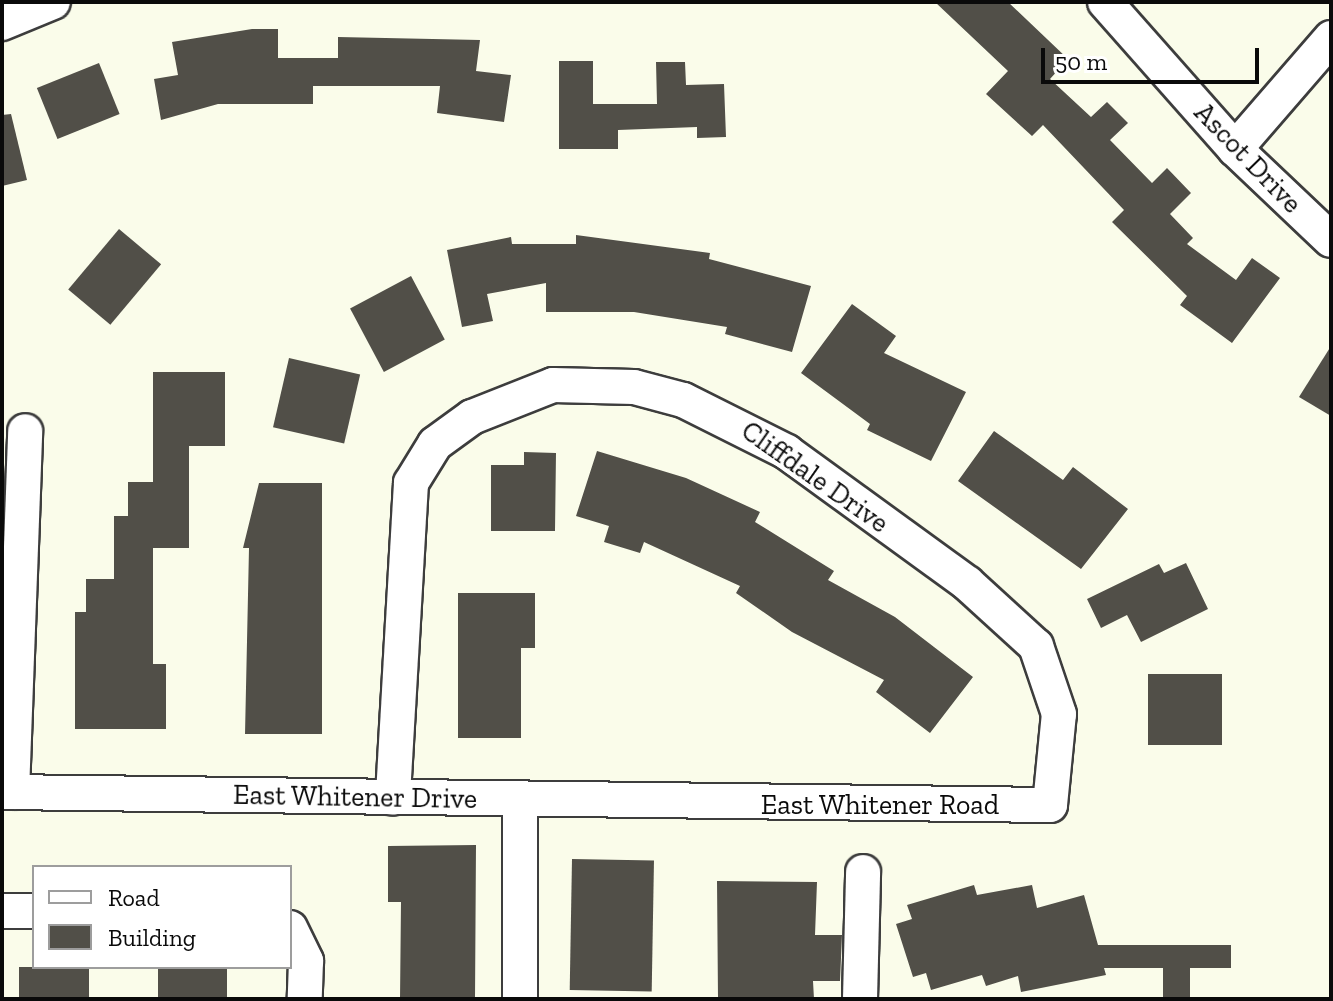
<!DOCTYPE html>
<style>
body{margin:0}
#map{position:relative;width:1333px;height:1001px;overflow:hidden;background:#fafcea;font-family:"Zilla Slab",serif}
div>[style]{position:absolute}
.building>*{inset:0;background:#514f48;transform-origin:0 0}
.roads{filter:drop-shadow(2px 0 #3d3d3d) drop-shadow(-2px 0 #3d3d3d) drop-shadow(0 2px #3d3d3d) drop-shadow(0 -2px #3d3d3d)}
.street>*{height:34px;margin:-17px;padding:0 17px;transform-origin:17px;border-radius:17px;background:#fff}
span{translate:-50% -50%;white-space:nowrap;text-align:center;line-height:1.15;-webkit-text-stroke:8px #fff;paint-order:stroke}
.street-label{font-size:28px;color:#0a0a0a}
.frame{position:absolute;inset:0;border:4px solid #0a0a0a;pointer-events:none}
.legend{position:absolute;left:32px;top:865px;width:260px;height:104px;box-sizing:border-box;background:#fff;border:2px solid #9d9d9d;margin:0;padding:10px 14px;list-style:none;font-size:24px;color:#0a0a0a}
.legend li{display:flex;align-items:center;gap:16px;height:40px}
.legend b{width:40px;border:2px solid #9d9d9d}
.scale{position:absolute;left:1041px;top:48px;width:218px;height:36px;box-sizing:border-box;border:4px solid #0a0a0a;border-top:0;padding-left:10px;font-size:24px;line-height:28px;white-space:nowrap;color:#0a0a0a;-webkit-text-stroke:6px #fff;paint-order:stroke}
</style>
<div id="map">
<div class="building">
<div style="clip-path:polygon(935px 2px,1008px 2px,1068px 59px,1050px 79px,1091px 117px,1107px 102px,1128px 123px,1110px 140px,1152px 183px,1167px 168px,1191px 193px,1170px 214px,1193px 238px,1187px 244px,1236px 280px,1252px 258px,1280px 278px,1232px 343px,1180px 305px,1187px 296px,1112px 222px,1124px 210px,1043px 125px,1032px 136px,986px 94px,1008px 71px)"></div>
<div style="clip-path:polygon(252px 29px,278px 29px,278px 58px,338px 58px,338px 37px,480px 40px,476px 71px,511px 75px,504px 122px,437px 113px,440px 86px,313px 86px,313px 104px,218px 104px,161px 120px,154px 79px,178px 75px,172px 42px)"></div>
<div style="clip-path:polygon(559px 61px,593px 61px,593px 104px,657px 104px,656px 62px,685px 62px,686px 85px,724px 84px,726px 137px,697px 138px,697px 127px,618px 130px,618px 149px,559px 149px)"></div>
<div style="left:99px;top:63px;width:55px;height:67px;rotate:68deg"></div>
<div style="clip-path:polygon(11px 114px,27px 180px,2px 186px,2px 115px)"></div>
<div style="left:119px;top:229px;width:55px;height:79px;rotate:40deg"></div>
<div style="clip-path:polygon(576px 235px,710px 253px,709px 259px,811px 286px,792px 352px,725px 334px,727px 327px,634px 312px,546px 312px,546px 283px,487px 294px,493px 321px,462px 327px,447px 250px,511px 237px,512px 244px,576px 244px)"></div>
<div style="left:411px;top:276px;width:72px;height:69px;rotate:62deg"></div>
<div style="clip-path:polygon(852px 304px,896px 336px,884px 353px,966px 392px,931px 461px,867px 430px,870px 424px,801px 373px)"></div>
<div style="clip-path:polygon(1331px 346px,1331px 416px,1299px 397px)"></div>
<div style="left:289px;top:358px;width:73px;height:71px;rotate:13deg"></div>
<div style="clip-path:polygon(153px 372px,225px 372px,225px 446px,189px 446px,189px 548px,153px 548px,153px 664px,166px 664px,166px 729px,75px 729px,75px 612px,86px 612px,86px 579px,114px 579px,114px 516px,128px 516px,128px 482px,153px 482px)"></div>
<div style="clip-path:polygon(994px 431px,1063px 480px,1073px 467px,1128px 509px,1081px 569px,958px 481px)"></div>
<div style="clip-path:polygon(597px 451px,686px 478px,760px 512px,755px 522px,834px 571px,828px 580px,895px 617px,973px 677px,930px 733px,876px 692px,884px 680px,792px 632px,736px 593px,740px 586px,644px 542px,640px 553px,604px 542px,609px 526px,576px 516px)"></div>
<div style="clip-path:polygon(524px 452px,556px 453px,555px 531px,491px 531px,491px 465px,524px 465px)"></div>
<div style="clip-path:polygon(259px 483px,322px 483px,322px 734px,245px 734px,249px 548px,243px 548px)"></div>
<div style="clip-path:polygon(1186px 563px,1208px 609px,1141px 642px,1127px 615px,1101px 628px,1087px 599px,1159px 564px,1164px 573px)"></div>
<div style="clip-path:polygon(458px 593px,535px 593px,535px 648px,521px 648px,521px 738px,458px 738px)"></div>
<div style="left:1148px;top:674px;width:74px;height:71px"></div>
<div style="clip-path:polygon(476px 845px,475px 999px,400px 999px,401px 902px,388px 902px,388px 846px)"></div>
<div style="left:572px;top:859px;width:82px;height:131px;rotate:1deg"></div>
<div style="clip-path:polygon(717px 881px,817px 882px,815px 935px,842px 935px,840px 981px,813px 981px,814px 999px,718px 999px)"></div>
<div style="clip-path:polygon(974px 885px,977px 895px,1032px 885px,1037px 908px,1084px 895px,1098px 945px,1231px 945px,1231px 968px,1190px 968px,1190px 999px,1163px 999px,1163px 968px,1104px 968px,1106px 975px,1021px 992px,1018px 976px,986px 986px,982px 975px,931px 990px,926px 973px,913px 977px,896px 924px,912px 919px,907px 905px)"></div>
<div style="left:19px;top:967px;width:70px;height:32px"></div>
<div style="left:158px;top:967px;width:69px;height:32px"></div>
</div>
<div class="roads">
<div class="street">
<div style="left:1105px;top:2px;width:196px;rotate:48.5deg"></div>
<div style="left:1235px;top:149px;width:132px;rotate:43.5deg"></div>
<div style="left:2px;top:23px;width:55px;rotate:-22.4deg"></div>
<div style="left:1235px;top:149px;width:147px;rotate:-49.1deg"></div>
<div style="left:2px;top:792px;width:1048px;rotate:0.71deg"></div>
<div style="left:1050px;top:805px;width:91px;rotate:-84.4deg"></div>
<div style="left:1059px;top:714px;width:72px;rotate:-108.7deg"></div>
<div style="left:1036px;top:646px;width:93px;rotate:-137.6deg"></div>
<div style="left:967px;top:583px;width:223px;rotate:-144deg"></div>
<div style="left:787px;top:452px;width:116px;rotate:-153.4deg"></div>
<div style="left:683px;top:400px;width:51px;rotate:-165.1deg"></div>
<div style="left:634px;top:387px;width:81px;rotate:-178.6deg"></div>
<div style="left:553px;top:385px;width:87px;rotate:158.4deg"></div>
<div style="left:472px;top:417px;width:46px;rotate:143.9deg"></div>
<div style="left:435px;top:444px;width:46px;rotate:121.6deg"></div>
<div style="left:411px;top:483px;width:315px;rotate:93.3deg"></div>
<div style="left:12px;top:792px;width:361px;rotate:-87.9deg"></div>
<div style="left:2px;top:911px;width:32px"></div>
<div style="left:290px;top:928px;width:37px;rotate:64deg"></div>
<div style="left:306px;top:961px;width:38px;rotate:92deg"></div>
<div style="left:520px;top:999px;width:199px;rotate:-90deg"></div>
<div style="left:860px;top:999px;width:127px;rotate:-88.6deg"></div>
</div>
</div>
<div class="street-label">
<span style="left:1248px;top:158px;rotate:46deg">Ascot Drive</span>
<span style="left:815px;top:477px;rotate:35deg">Cliffdale Drive</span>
<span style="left:355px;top:797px;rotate:1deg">East Whitener Drive</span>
<span style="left:880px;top:805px">East Whitener Road</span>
</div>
<div class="frame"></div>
<ul class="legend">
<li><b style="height:10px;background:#fff"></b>Road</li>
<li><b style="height:22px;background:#514f48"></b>Building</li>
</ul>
<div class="scale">50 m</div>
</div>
